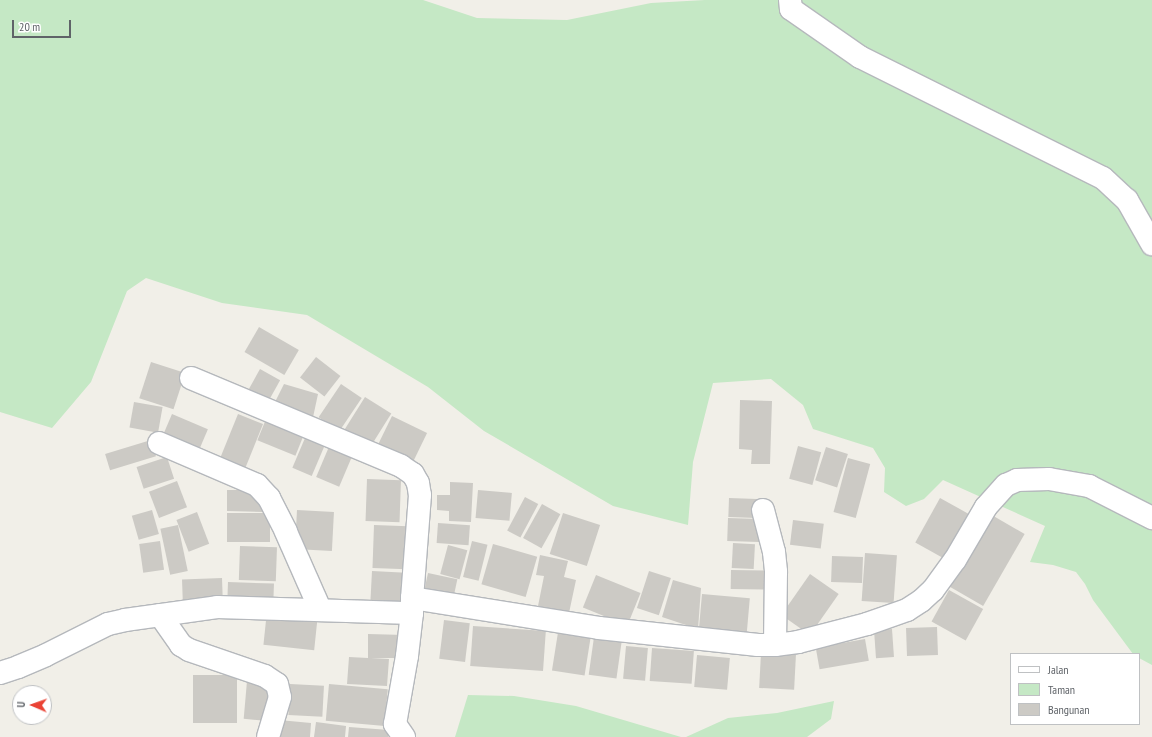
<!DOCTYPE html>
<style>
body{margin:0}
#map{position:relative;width:1152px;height:737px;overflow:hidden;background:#f1efe8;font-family:"PT Sans Narrow",sans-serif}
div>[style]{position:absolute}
.green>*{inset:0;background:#c5e8c5}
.building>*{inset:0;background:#cccac5;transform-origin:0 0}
.roads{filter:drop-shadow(1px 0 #b5b8bc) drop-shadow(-1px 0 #b5b8bc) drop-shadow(0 1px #b5b8bc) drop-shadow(0 -1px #b5b8bc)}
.minor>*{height:22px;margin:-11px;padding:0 11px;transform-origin:11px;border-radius:11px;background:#fff}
span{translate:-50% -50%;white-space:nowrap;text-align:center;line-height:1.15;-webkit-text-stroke:4px #fff;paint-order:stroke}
.legend{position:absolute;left:1010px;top:653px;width:130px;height:72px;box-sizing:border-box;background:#fff;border:1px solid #bfc1c3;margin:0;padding:5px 7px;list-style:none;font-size:12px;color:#5f6368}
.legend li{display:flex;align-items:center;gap:8px;height:20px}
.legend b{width:20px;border:1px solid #bfc1c3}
.north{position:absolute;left:12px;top:685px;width:40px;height:40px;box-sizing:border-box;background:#fff;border:1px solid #bfc1c3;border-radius:50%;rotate:272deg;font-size:11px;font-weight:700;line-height:16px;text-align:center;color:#5f6368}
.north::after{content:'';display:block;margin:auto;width:14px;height:18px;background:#ea4335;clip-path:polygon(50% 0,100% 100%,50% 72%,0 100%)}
.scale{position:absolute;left:12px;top:20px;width:59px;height:18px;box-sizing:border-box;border:2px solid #5f6368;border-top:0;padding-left:5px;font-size:12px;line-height:14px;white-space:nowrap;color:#5f6368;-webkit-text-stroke:3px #fff;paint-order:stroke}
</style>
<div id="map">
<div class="green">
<div style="clip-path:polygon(0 0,423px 0,477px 18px,567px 20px,651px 3px,705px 0,1152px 0,1152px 665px,1139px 658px,1139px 654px,1133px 654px,1093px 600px,1085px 584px,1076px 572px,1053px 565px,1030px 562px,1045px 526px,943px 480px,924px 499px,906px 506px,884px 492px,885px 468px,873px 448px,813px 429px,803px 405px,771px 379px,713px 383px,693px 462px,688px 525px,613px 506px,484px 431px,428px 387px,307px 315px,222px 303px,146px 278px,127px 291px,91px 382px,52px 428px,0 412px)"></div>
<div style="clip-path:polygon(468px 695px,514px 696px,576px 706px,681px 737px,455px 737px)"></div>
<div style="clip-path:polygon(834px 701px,831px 719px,807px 737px,686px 737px,728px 718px,777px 713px)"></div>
</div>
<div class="building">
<div style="left:259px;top:327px;width:46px;height:29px;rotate:30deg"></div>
<div style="left:316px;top:357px;width:31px;height:26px;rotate:38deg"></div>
<div style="left:151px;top:362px;width:36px;height:38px;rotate:18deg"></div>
<div style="left:260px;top:369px;width:23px;height:33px;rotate:29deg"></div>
<div style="clip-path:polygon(284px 384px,318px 394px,312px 422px,274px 404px)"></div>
<div style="left:341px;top:384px;width:25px;height:40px;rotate:34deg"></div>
<div style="left:365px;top:397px;width:31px;height:42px;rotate:32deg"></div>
<div style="clip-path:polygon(740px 400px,772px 401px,770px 464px,751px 464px,752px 450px,739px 449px)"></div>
<div style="left:134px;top:402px;width:29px;height:26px;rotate:10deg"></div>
<div style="left:172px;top:414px;width:39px;height:24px;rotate:23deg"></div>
<div style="left:238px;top:414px;width:27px;height:54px;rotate:22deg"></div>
<div style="left:392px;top:416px;width:39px;height:34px;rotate:26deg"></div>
<div style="left:266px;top:419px;width:41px;height:23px;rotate:22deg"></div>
<div style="left:308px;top:431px;width:21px;height:40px;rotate:23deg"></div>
<div style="left:151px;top:440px;width:17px;height:48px;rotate:73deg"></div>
<div style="left:331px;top:442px;width:25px;height:38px;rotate:23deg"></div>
<div style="left:798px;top:446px;width:24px;height:34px;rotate:15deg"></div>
<div style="left:826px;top:447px;width:23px;height:35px;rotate:18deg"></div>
<div style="left:167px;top:457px;width:23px;height:32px;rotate:72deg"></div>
<div style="left:848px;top:458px;width:23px;height:56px;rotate:15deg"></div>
<div style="left:367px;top:479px;width:34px;height:42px;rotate:2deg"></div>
<div style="left:177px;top:481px;width:28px;height:30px;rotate:69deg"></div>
<div style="clip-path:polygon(450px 482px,473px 483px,471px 522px,449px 521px,449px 511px,437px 510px,437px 495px,450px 495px)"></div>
<div style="clip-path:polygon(227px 490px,257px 490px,264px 512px,227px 511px)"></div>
<div style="left:478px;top:490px;width:34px;height:28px;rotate:5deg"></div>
<div style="left:525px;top:497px;width:15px;height:38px;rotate:28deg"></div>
<div style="left:729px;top:498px;width:28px;height:19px;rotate:2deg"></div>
<div style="left:940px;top:498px;width:39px;height:51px;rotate:29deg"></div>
<div style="left:542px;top:504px;width:21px;height:39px;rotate:29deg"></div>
<div style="left:152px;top:510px;width:25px;height:21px;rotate:74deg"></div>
<div style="left:297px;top:510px;width:37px;height:39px;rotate:3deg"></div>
<div style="left:197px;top:512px;width:34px;height:22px;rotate:69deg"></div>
<div style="left:227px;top:513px;width:43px;height:29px"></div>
<div style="left:563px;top:513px;width:39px;height:43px;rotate:18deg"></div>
<div style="left:990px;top:514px;width:40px;height:83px;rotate:30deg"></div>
<div style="left:728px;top:518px;width:32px;height:23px;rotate:2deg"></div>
<div style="left:793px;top:520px;width:31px;height:25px;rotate:7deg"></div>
<div style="left:438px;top:523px;width:32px;height:20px;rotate:4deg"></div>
<div style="left:178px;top:525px;width:47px;height:18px;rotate:78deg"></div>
<div style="left:374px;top:525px;width:34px;height:43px;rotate:2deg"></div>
<div style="left:160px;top:541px;width:29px;height:21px;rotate:82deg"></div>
<div style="left:472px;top:541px;width:16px;height:37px;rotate:14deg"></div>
<div style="left:733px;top:543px;width:22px;height:25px;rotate:3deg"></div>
<div style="left:493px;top:544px;width:46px;height:42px;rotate:16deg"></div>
<div style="left:448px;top:545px;width:20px;height:30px;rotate:15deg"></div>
<div style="left:240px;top:546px;width:37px;height:34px;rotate:2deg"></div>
<div style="left:865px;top:553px;width:32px;height:48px;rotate:4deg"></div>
<div style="clip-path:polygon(540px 555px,568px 561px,564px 577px,576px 580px,569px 613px,538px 606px,544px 576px,536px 575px)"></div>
<div style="left:832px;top:556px;width:31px;height:26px;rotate:2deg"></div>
<div style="left:731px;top:570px;width:41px;height:19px;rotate:1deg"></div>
<div style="left:372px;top:571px;width:34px;height:34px;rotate:3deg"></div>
<div style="left:649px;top:571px;width:23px;height:39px;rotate:18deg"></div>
<div style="left:428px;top:573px;width:30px;height:18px;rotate:12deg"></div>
<div style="left:810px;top:574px;width:35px;height:50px;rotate:35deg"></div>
<div style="left:596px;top:575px;width:48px;height:35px;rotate:22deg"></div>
<div style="left:222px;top:578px;width:23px;height:40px;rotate:88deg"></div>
<div style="clip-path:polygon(673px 580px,701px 588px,698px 629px,662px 617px)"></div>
<div style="left:228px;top:582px;width:46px;height:19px;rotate:2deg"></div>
<div style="left:949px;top:590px;width:39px;height:36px;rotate:29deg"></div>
<div style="left:702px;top:594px;width:48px;height:35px;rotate:5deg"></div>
<div style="left:267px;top:611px;width:51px;height:34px;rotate:6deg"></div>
<div style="left:444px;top:620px;width:26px;height:39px;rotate:7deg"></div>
<div style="left:473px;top:626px;width:73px;height:40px;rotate:4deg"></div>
<div style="left:559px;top:626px;width:33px;height:45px;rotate:9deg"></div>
<div style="left:937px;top:627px;width:28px;height:31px;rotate:88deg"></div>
<div style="left:892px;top:629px;width:28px;height:18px;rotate:86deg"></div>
<div style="clip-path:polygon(368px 634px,405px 635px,404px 658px,371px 658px,389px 659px,387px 686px,347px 684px,349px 657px,368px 658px)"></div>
<div style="left:594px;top:637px;width:28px;height:38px;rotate:8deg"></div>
<div style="left:865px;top:639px;width:22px;height:50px;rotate:80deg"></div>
<div style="left:626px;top:646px;width:22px;height:33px;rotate:5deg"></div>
<div style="left:652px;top:648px;width:42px;height:33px;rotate:4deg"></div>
<div style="left:761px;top:653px;width:35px;height:35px;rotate:3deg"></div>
<div style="left:697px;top:655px;width:33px;height:32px;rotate:5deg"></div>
<div style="left:193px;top:675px;width:44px;height:48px"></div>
<div style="left:247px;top:681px;width:24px;height:38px;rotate:5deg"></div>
<div style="left:290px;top:684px;width:34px;height:31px;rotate:3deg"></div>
<div style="left:329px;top:684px;width:59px;height:37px;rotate:5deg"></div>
<div style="clip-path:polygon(279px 720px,311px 723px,310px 737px,278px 737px)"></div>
<div style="clip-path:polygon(316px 722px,346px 726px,345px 737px,314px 737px)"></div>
<div style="clip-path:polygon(349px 727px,389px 730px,388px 737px,348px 737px)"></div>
</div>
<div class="roads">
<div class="minor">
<div style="left:790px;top:0;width:9px;rotate:84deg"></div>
<div style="left:791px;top:9px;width:84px;rotate:34.8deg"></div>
<div style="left:860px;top:57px;width:271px;rotate:26.5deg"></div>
<div style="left:1103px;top:178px;width:33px;rotate:43deg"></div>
<div style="left:1127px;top:200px;width:51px;rotate:60.4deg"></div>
<div style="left:191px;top:378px;width:228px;rotate:22.7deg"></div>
<div style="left:401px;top:466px;width:14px;rotate:34deg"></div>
<div style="left:413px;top:474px;width:10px;rotate:61deg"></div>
<div style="left:418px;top:483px;width:12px;rotate:81deg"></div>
<div style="left:420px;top:495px;width:103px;rotate:94.4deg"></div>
<div style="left:159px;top:443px;width:107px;rotate:23.2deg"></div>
<div style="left:257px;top:485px;width:18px;rotate:47deg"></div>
<div style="left:269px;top:498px;width:38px;rotate:63deg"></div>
<div style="left:286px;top:532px;width:84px;rotate:66.2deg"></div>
<div style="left:763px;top:510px;width:43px;rotate:75.3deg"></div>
<div style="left:774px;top:552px;width:20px;rotate:84deg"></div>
<div style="left:776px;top:572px;width:73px;rotate:90.8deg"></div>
<div style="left:160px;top:615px;width:37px;rotate:55deg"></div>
<div style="left:181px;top:645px;width:9px;rotate:32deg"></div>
<div style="left:189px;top:650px;width:80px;rotate:18.9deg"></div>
<div style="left:265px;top:676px;width:14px;rotate:34deg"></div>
<div style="left:277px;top:684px;width:13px;rotate:77deg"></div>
<div style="left:280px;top:697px;width:42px;rotate:106.7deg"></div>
<div style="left:0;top:673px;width:19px;rotate:-18deg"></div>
<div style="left:18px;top:667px;width:30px;rotate:-23deg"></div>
<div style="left:46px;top:655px;width:69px;rotate:-26.6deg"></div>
<div style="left:108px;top:624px;width:17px;rotate:-13deg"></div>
<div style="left:125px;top:620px;width:93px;rotate:-8deg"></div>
<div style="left:217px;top:607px;width:195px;rotate:1.8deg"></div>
<div style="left:412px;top:613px;width:15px;rotate:-90deg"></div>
<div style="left:412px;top:598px;width:189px;rotate:9.1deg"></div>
<div style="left:599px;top:628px;width:160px;rotate:6.1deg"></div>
<div style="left:758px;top:645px;width:17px"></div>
<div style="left:775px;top:645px;width:23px;rotate:-7deg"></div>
<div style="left:798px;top:642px;width:71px;rotate:-14.6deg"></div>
<div style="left:867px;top:624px;width:42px;rotate:-19.3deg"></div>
<div style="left:907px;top:610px;width:17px;rotate:-33deg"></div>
<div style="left:921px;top:601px;width:16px;rotate:-43deg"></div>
<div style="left:933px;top:590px;width:37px;rotate:-54deg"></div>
<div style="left:955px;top:560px;width:61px;rotate:-59.7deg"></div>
<div style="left:986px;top:507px;width:30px;rotate:-48deg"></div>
<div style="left:1006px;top:485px;width:12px;rotate:-24deg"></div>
<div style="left:1017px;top:480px;width:32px;rotate:-2deg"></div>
<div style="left:1049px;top:479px;width:41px;rotate:9.9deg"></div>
<div style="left:1089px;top:486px;width:71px;rotate:26.9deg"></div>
<div style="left:404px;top:737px;width:16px;rotate:-125deg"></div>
<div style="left:395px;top:724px;width:69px;rotate:-80deg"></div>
<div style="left:407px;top:656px;width:43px;rotate:-83.4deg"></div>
</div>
</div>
<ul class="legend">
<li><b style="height:5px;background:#fff"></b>Jalan</li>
<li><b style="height:11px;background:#c5e8c5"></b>Taman</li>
<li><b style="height:11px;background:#cccac5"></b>Bangunan</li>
</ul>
<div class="north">U</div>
<div class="scale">20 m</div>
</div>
